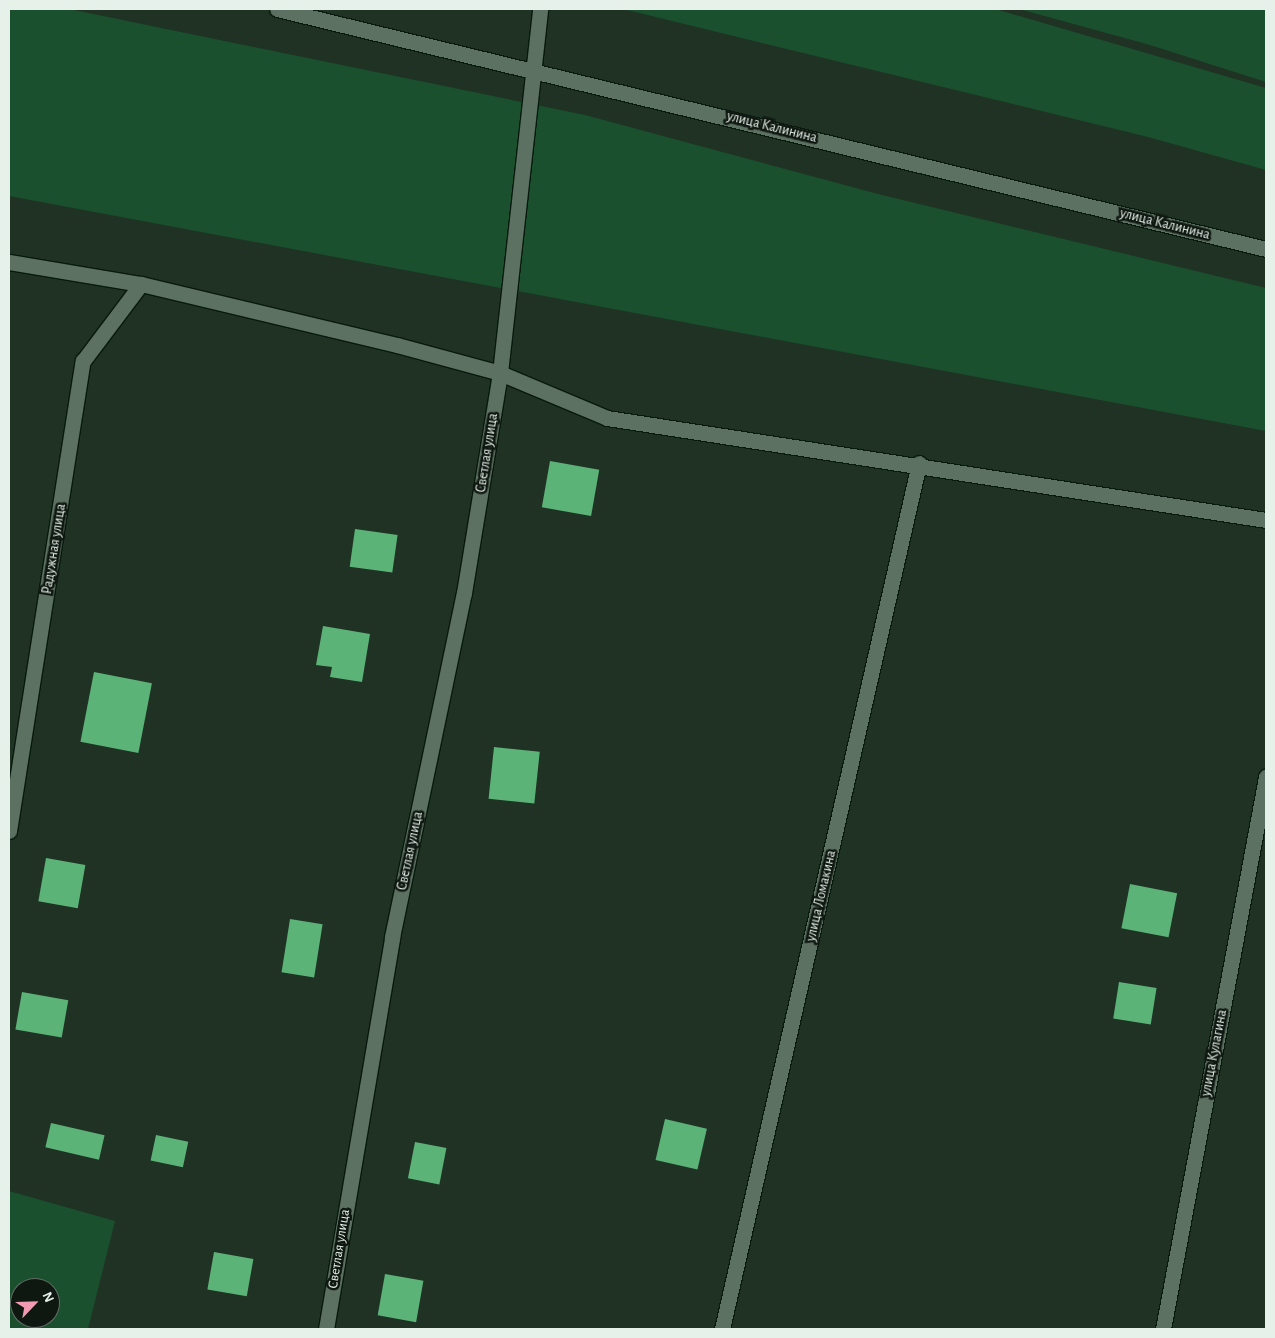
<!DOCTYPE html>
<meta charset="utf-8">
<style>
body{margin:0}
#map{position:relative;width:1275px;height:1338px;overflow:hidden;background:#1f3224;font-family:"Alegreya Sans",sans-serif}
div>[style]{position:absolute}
.green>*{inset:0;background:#1a502e}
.building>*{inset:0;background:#5cb378;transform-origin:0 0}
.roads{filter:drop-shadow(1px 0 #08190d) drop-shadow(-1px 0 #08190d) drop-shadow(0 1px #08190d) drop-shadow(0 -1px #08190d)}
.street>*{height:15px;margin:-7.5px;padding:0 7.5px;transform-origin:7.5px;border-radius:7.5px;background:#5c7161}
.secondary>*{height:15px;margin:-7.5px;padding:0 7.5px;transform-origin:7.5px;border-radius:7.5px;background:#5c7161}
span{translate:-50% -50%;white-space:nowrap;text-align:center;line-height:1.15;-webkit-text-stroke:5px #0f1711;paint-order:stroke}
.street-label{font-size:14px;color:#e6f1e9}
.frame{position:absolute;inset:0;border:10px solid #e6f1e9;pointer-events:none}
.north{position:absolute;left:10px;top:1278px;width:50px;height:50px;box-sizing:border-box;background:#0f1711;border:1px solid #656e67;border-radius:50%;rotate:66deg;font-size:14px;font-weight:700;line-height:20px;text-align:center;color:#e6f1e9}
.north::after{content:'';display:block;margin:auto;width:18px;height:22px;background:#f19ab1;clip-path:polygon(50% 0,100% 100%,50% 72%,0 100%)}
</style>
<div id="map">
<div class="green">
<div style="clip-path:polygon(9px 9px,69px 9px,585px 115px,878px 194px,1266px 288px,1266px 431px,9px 196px)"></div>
<div style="clip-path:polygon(623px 9px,995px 9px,1266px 88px,1266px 170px,1148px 137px)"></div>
<div style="clip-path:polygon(1019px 9px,1266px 9px,1266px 82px,1150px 45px)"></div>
<div style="clip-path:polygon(evenodd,9px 1191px,115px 1221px,88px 1329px,9px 1329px,9px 1191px,20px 1288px,50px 1288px,50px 1318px,20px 1318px,20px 1288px)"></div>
</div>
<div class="building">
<div style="left:550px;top:461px;width:50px;height:47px;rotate:10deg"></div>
<div style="left:355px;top:529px;width:43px;height:38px;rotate:8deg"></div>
<div style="clip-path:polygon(323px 626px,370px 634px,362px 682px,330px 677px,332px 667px,316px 665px)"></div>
<div style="left:94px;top:672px;width:59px;height:71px;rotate:11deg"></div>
<div style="left:494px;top:747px;width:46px;height:52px;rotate:6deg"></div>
<div style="left:46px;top:858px;width:40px;height:44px;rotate:10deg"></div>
<div style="left:1130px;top:884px;width:48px;height:45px;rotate:11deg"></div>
<div style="left:290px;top:919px;width:33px;height:54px;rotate:9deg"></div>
<div style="left:1119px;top:982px;width:38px;height:37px;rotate:9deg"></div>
<div style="left:22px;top:992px;width:47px;height:38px;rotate:10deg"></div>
<div style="left:665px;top:1119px;width:43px;height:42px;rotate:13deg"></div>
<div style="left:51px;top:1123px;width:55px;height:25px;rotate:13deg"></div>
<div style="left:156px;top:1135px;width:33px;height:26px;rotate:12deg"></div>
<div style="left:415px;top:1142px;width:32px;height:37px;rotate:11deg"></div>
<div style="left:214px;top:1252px;width:40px;height:38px;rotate:10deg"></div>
<div style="left:385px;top:1274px;width:39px;height:42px;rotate:10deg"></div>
</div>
<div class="roads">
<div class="street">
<div style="left:9px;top:262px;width:134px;rotate:9.5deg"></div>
<div style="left:141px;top:284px;width:263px;rotate:13.4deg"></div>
<div style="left:397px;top:345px;width:107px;rotate:15.2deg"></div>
<div style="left:500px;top:373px;width:116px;rotate:22.8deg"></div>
<div style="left:607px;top:418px;width:667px;rotate:8.8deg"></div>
<div style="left:9px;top:831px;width:476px;rotate:-81.1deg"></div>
<div style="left:83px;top:361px;width:96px;rotate:-53deg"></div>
<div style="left:326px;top:1329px;width:398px;rotate:-80.4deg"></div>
<div style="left:392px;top:937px;width:351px;rotate:-78.2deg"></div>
<div style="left:464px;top:593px;width:223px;rotate:-80.7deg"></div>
<div style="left:500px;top:373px;width:366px;rotate:-83.7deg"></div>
<div style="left:722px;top:1329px;width:888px;rotate:-77.18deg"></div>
<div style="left:1163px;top:1329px;width:562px;rotate:-79.43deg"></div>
</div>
<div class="secondary">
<div style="left:277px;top:9px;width:1018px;rotate:13.64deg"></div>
</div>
</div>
<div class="street-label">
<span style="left:772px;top:127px;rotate:14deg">улица Калинина</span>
<span style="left:1165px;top:224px;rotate:14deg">улица Калинина</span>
<span style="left:487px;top:453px;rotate:-81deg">Светлая улица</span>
<span style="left:54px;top:549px;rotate:-81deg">Радужная улица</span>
<span style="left:410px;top:851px;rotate:-78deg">Светлая улица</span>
<span style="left:821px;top:896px;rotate:-77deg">улица Ломакина</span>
<span style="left:1214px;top:1053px;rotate:-79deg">улица Кулагина</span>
<span style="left:339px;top:1249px;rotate:-81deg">Светлая улица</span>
</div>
<div class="frame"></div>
<div class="north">N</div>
</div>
